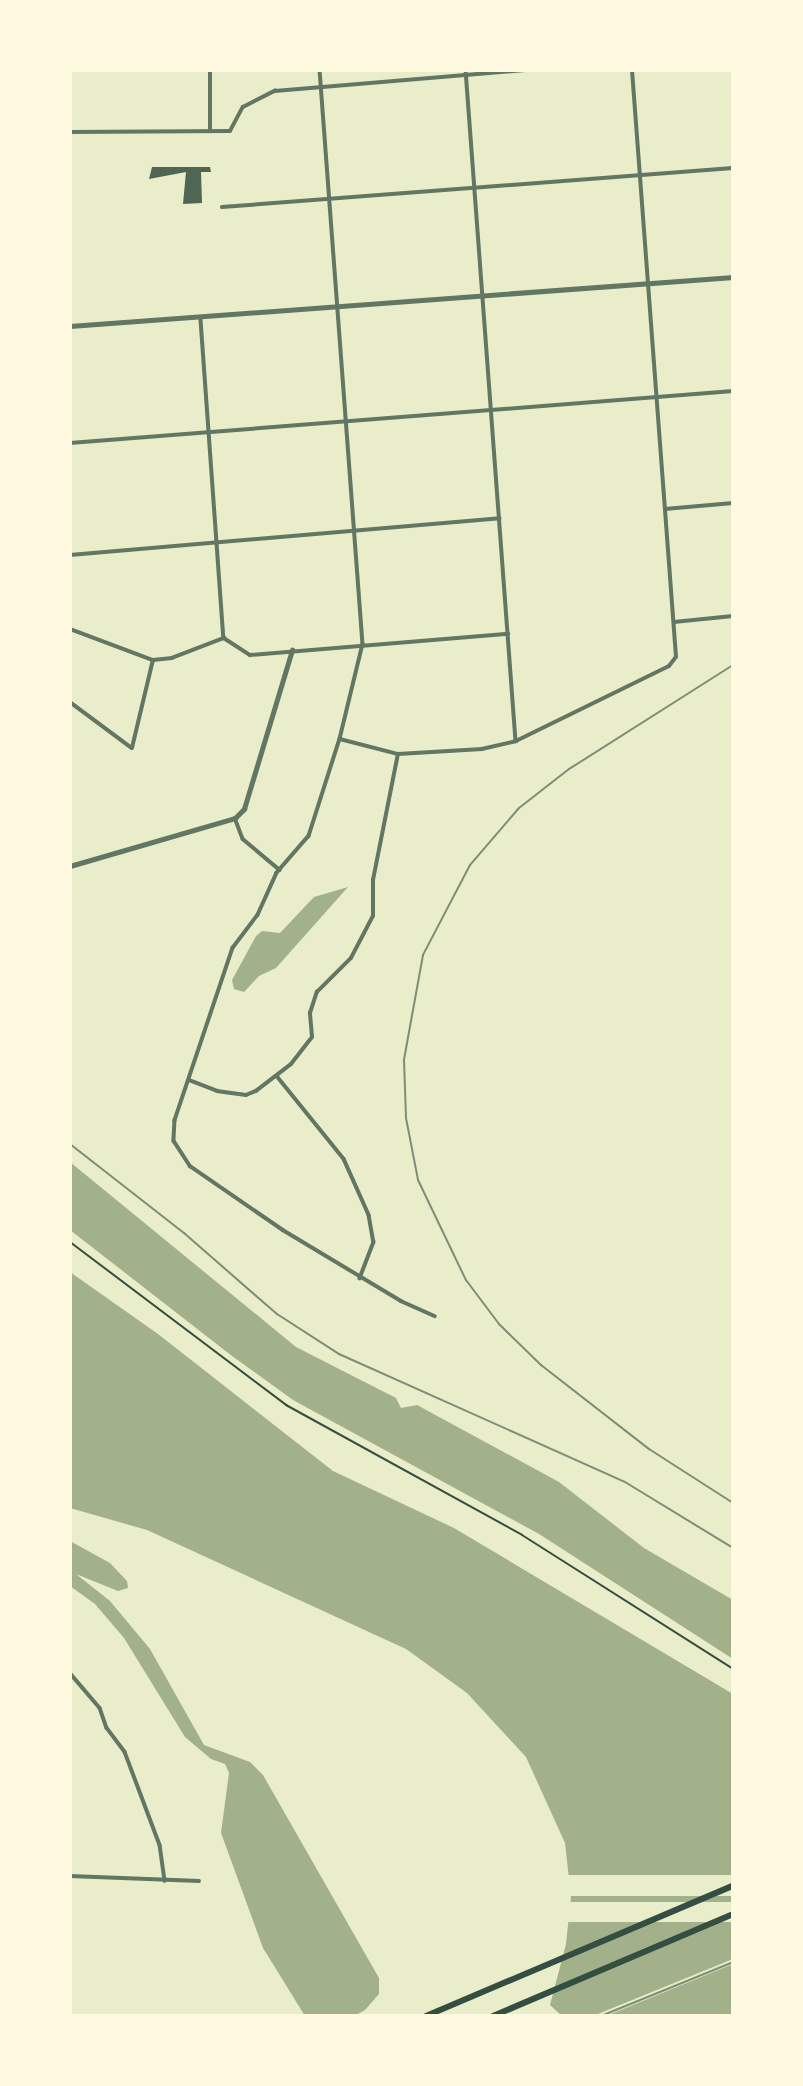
<!DOCTYPE html>
<style>
body{margin:0}
#map{position:relative;width:803px;height:2086px;overflow:hidden;background:#e9edc9;font-family:Barlow,sans-serif}
div>[style]{position:absolute}
.water>*{inset:0;background:#a3b18a}
.pier>*{inset:0;background:#e9edc9;transform-origin:0 0}
.building>*{inset:0;background:#4f6655}
.path>*{height:2px;margin:-1px;padding:0 1px;transform-origin:1px;border-radius:1px;background:#344e41}
.minor>*{height:3.5px;margin:-1.75px;padding:0 1.75px;transform-origin:1.75px;border-radius:1.75px;background:#617663}
.tertiary>*{height:4.5px;margin:-2.25px;padding:0 2.25px;transform-origin:2.25px;border-radius:2.25px;background:#617663}
.motorway>*{height:6px;margin:-3px;padding:0 3px;transform-origin:3px;border-radius:3px;background:#344e41}
.rail>*{height:2px;margin:-1px;padding:0 1px;transform-origin:1px;border-radius:1px;background:#7c8e77}
span{translate:-50% -50%;white-space:nowrap;text-align:center;line-height:1.15;-webkit-text-stroke:5px #fefae0;paint-order:stroke}
.frame{position:absolute;inset:0;border:72px solid #fefae0;pointer-events:none}
</style>
<div id="map">
<div class="water">
<div style="clip-path:polygon(348px 887px,276px 968px,259px 976px,244px 992px,234px 989px,232px 980px,256px 936px,262px 931px,280px 933px,314px 897px)"></div>
<div style="clip-path:polygon(70px 1162px,296px 1347px,396px 1398px,401px 1408px,417px 1405px,559px 1482px,644px 1548px,733px 1600px,733px 1659px,539px 1534px,293px 1400px,232px 1356px,70px 1230px)"></div>
<div style="clip-path:polygon(70px 1272px,158px 1334px,333px 1471px,454px 1528px,733px 1694px,733px 2016px,562px 2016px,550px 2005px,566px 1944px,571px 1897px,565px 1843px,526px 1757px,467px 1693px,406px 1649px,147px 1530px,70px 1508px)"></div>
<div style="clip-path:polygon(70px 1541px,110px 1563px,127px 1581px,128px 1588px,118px 1591px,76px 1574px,110px 1601px,150px 1649px,204px 1745px,250px 1762px,263px 1775px,379px 1978px,379px 1994px,365px 2010px,354px 2016px,305px 2016px,263px 1948px,221px 1833px,229px 1773px,225px 1764px,211px 1759px,185px 1737px,124px 1638px,95px 1604px,70px 1586px)"></div>
</div>
<div class="pier">
<div style="left:733px;top:1875px;width:21px;height:187px;rotate:90deg"></div>
<div style="left:733px;top:1902px;width:20px;height:194px;rotate:90deg"></div>
<div style="clip-path:polygon(733px 1959px,733px 1964px,606px 2016px,593px 2016px)"></div>
</div>
<div class="building">
<div style="clip-path:polygon(152px 167px,210px 167px,211px 172px,201px 172px,202px 203px,183px 204px,186px 172px,149px 179px)"></div>
</div>
<div class="path">
<div style="left:70px;top:1242px;width:271px;rotate:37deg"></div>
<div style="left:286px;top:1405px;width:269px;rotate:28.8deg"></div>
<div style="left:522px;top:1535px;width:250px;rotate:32.4deg"></div>
</div>
<div class="minor">
<div style="left:320px;top:70px;width:576px;rotate:85.72deg"></div>
<div style="left:363px;top:644px;width:98px;rotate:103.6deg"></div>
<div style="left:340px;top:739px;width:102px;rotate:107.7deg"></div>
<div style="left:309px;top:836px;width:49px;rotate:130.9deg"></div>
<div style="left:277px;top:873px;width:46px;rotate:114.3deg"></div>
<div style="left:258px;top:915px;width:41px;rotate:127.1deg"></div>
<div style="left:233px;top:948px;width:182px;rotate:108.6deg"></div>
<div style="left:175px;top:1120px;width:21px;rotate:93deg"></div>
<div style="left:174px;top:1141px;width:30px;rotate:57deg"></div>
<div style="left:190px;top:1166px;width:113px;rotate:34.5deg"></div>
<div style="left:283px;top:1230px;width:138px;rotate:31deg"></div>
<div style="left:401px;top:1301px;width:37px;rotate:24deg"></div>
<div style="left:466px;top:70px;width:673px;rotate:85.74deg"></div>
<div style="left:210px;top:131px;width:61px;rotate:-90deg"></div>
<div style="left:70px;top:132px;width:160px;rotate:-0.4deg"></div>
<div style="left:230px;top:131px;width:27px;rotate:-62deg"></div>
<div style="left:243px;top:107px;width:36px;rotate:-27deg"></div>
<div style="left:275px;top:91px;width:251px;rotate:-4.8deg"></div>
<div style="left:222px;top:207px;width:512px;rotate:-4.36deg"></div>
<div style="left:201px;top:320px;width:319px;rotate:85.9deg"></div>
<div style="left:70px;top:443px;width:665px;rotate:-4.48deg"></div>
<div style="left:665px;top:509px;width:68px;rotate:-5deg"></div>
<div style="left:70px;top:555px;width:431px;rotate:-4.9deg"></div>
<div style="left:674px;top:622px;width:59px;rotate:-5.8deg"></div>
<div style="left:70px;top:629px;width:89px;rotate:20.5deg"></div>
<div style="left:153px;top:660px;width:19px;rotate:-6deg"></div>
<div style="left:172px;top:658px;width:56px;rotate:-21deg"></div>
<div style="left:224px;top:638px;width:31px;rotate:33deg"></div>
<div style="left:250px;top:655px;width:259px;rotate:-4.7deg"></div>
<div style="left:70px;top:702px;width:77px;rotate:36.6deg"></div>
<div style="left:132px;top:748px;width:90px;rotate:-76.6deg"></div>
<div style="left:340px;top:739px;width:60px;rotate:14.5deg"></div>
<div style="left:398px;top:754px;width:84px;rotate:-3.4deg"></div>
<div style="left:482px;top:749px;width:35px;rotate:-13deg"></div>
<div style="left:516px;top:741px;width:170px;rotate:-26.1deg"></div>
<div style="left:669px;top:666px;width:11px;rotate:-52deg"></div>
<div style="left:676px;top:657px;width:589px;rotate:-94.29deg"></div>
<div style="left:235px;top:818px;width:22px;rotate:69deg"></div>
<div style="left:243px;top:839px;width:48px;rotate:40deg"></div>
<div style="left:277px;top:1076px;width:107px;rotate:51.1deg"></div>
<div style="left:344px;top:1159px;width:61px;rotate:65.9deg"></div>
<div style="left:369px;top:1215px;width:27px;rotate:80deg"></div>
<div style="left:374px;top:1242px;width:39px;rotate:111deg"></div>
<div style="left:189px;top:1080px;width:30px;rotate:21deg"></div>
<div style="left:217px;top:1091px;width:29px;rotate:8deg"></div>
<div style="left:246px;top:1095px;width:11px;rotate:-22deg"></div>
<div style="left:256px;top:1091px;width:44px;rotate:-37.6deg"></div>
<div style="left:291px;top:1064px;width:34px;rotate:-52deg"></div>
<div style="left:312px;top:1037px;width:24px;rotate:-95deg"></div>
<div style="left:310px;top:1013px;width:22px;rotate:-72deg"></div>
<div style="left:317px;top:992px;width:48px;rotate:-45deg"></div>
<div style="left:351px;top:958px;width:47px;rotate:-62.4deg"></div>
<div style="left:373px;top:916px;width:36px;rotate:-90deg"></div>
<div style="left:373px;top:880px;width:128px;rotate:-78.8deg"></div>
<div style="left:70px;top:1673px;width:46px;rotate:49.4deg"></div>
<div style="left:100px;top:1708px;width:21px;rotate:71deg"></div>
<div style="left:107px;top:1728px;width:30px;rotate:53deg"></div>
<div style="left:125px;top:1752px;width:99px;rotate:69.4deg"></div>
<div style="left:160px;top:1845px;width:36px;rotate:82deg"></div>
<div style="left:70px;top:1876px;width:129px;rotate:2.2deg"></div>
</div>
<div class="tertiary">
<div style="left:70px;top:326px;width:665px;rotate:-4.23deg"></div>
<div style="left:70px;top:866px;width:172px;rotate:-16.2deg"></div>
<div style="left:235px;top:818px;width:13px;rotate:-45deg"></div>
<div style="left:244px;top:809px;width:166px;rotate:-73.2deg"></div>
</div>
<div class="motorway">
<div style="left:426px;top:2016px;width:333px;rotate:-23deg"></div>
<div style="left:493px;top:2016px;width:261px;rotate:-23deg"></div>
</div>
<div class="rail">
<div style="left:733px;top:665px;width:194px;rotate:147.6deg"></div>
<div style="left:569px;top:769px;width:63px;rotate:142deg"></div>
<div style="left:519px;top:808px;width:75px;rotate:130.7deg"></div>
<div style="left:470px;top:865px;width:102px;rotate:117.6deg"></div>
<div style="left:423px;top:955px;width:107px;rotate:100.3deg"></div>
<div style="left:404px;top:1060px;width:58px;rotate:88deg"></div>
<div style="left:406px;top:1118px;width:63px;rotate:79deg"></div>
<div style="left:418px;top:1180px;width:111px;rotate:64.4deg"></div>
<div style="left:466px;top:1280px;width:55px;rotate:53.1deg"></div>
<div style="left:499px;top:1324px;width:59px;rotate:44.3deg"></div>
<div style="left:541px;top:1365px;width:137px;rotate:37.9deg"></div>
<div style="left:649px;top:1449px;width:100px;rotate:32.7deg"></div>
<div style="left:70px;top:1144px;width:145px;rotate:38deg"></div>
<div style="left:184px;top:1233px;width:123px;rotate:41.1deg"></div>
<div style="left:277px;top:1314px;width:74px;rotate:32.8deg"></div>
<div style="left:339px;top:1354px;width:313px;rotate:24.1deg"></div>
<div style="left:625px;top:1482px;width:127px;rotate:31.4deg"></div>
<div style="left:601px;top:2016px;width:143px;rotate:-22.2deg"></div>
</div>
<div class="frame"></div>
</div>
